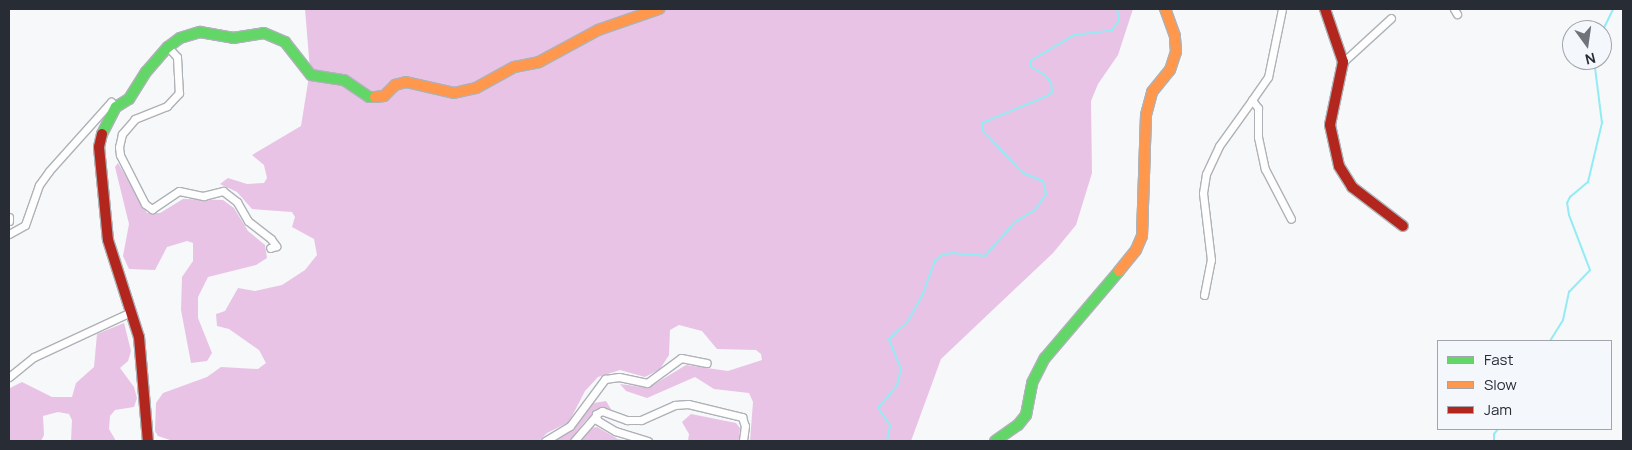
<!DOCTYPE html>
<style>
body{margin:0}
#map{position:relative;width:1632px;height:450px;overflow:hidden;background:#f6f8fa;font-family:Manrope,sans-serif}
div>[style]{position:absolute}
.forest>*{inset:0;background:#e8c3e5}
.stream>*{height:2px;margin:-1px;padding:0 1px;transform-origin:1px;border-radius:1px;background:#93ebf4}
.roads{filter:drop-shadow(1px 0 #aeb2b7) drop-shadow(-1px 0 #aeb2b7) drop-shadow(0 1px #aeb2b7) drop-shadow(0 -1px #aeb2b7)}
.street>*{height:7px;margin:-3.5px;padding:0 3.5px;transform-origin:3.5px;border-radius:3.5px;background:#fefefe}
.fast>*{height:10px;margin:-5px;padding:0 5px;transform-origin:5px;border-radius:5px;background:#63d668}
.slow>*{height:10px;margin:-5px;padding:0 5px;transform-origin:5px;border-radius:5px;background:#ff974d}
.jam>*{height:10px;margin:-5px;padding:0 5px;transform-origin:5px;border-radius:5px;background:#b3261e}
span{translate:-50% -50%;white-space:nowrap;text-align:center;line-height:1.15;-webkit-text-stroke:5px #f4f7fc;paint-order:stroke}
.frame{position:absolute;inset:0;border:10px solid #282c35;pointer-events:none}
.legend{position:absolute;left:1437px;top:340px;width:175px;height:90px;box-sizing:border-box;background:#f4f7fc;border:1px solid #a2a6ac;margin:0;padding:6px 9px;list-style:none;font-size:15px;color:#282c35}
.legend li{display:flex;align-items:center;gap:10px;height:25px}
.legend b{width:25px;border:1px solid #a2a6ac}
.north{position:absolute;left:1562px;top:20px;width:50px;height:50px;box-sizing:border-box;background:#f4f7fc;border:1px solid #a2a6ac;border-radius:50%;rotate:166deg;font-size:14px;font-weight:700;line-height:20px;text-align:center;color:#282c35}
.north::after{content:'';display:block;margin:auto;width:18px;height:22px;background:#70737a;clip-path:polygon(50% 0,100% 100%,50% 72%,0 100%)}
</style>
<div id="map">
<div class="forest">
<div style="clip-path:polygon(305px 9px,603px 10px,1133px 9px,1118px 55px,1098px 84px,1091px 101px,1092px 173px,1076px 225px,1053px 253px,941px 359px,911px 441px,750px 441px,753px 402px,749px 393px,714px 389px,695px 377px,647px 398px,626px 391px,620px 384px,642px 387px,653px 385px,686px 365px,728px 371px,762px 360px,761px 354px,756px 350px,717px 349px,702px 331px,679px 325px,670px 330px,669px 355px,660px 369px,645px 377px,620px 370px,598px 377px,585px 391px,569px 422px,547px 433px,539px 441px,173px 441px,158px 436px,155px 431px,156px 403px,163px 393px,207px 377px,221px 367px,258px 369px,266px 363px,259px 350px,229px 329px,217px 326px,216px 314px,225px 311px,238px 288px,255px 291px,282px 285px,305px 270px,317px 255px,314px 239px,292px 227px,295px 217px,292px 212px,252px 209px,237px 192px,220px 184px,228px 178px,247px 184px,264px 183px,267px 178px,264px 165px,252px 155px,301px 126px,310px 70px)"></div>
<div style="clip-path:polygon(118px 163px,147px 213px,160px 213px,183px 199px,223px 200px,234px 208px,248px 231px,265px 245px,267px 258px,256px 265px,208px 277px,198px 297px,198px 318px,212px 353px,207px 361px,191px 363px,181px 310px,182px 277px,193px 261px,193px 243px,187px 241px,167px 247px,155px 270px,129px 269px,123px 256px,129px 224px,115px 167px)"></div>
<div style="clip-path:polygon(124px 323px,131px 351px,128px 361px,120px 368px,134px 387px,137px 398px,134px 407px,115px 410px,110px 416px,109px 429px,116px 441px,71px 441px,72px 420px,69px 414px,58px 412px,43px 416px,44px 435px,41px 441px,9px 441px,10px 388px,22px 382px,52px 397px,72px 397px,76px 383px,94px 367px,97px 334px)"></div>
<div style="clip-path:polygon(606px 401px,611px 409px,587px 419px,569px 441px,550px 441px,585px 409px,594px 403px)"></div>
<div style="clip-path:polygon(691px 414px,736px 423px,740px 428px,739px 441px,688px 441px,689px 434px,682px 422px)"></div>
<div style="clip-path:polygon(597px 427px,618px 439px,629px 441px,579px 441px,591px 428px)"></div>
</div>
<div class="stream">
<div style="left:1602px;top:32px;width:25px;rotate:-64deg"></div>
<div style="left:1550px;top:341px;width:25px;rotate:-58deg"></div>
<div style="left:1563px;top:320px;width:29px;rotate:-78deg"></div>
<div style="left:1569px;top:292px;width:30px;rotate:-46deg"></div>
<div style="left:1590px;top:270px;width:59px;rotate:-110.9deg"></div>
<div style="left:1569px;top:215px;width:12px;rotate:-99deg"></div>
<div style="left:1567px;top:203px;width:7px;rotate:-63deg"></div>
<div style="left:1570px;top:197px;width:23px;rotate:-40deg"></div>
<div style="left:1588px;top:182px;width:61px;rotate:-76.7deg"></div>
<div style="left:1602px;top:123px;width:64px;rotate:-97.2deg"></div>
<div style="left:887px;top:441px;width:16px;rotate:-79deg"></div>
<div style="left:890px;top:425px;width:21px;rotate:-125deg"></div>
<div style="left:878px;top:408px;width:30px;rotate:-50deg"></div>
<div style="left:897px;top:385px;width:16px;rotate:-76deg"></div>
<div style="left:901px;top:369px;width:32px;rotate:-112deg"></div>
<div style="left:889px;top:339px;width:26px;rotate:-43deg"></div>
<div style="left:908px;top:321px;width:29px;rotate:-61deg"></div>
<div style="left:922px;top:296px;width:37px;rotate:-70deg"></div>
<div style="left:935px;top:261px;width:9px;rotate:-41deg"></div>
<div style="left:942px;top:255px;width:11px;rotate:-10deg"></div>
<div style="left:953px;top:253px;width:32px;rotate:5deg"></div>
<div style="left:985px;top:256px;width:45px;rotate:-48.6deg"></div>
<div style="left:1015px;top:222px;width:23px;rotate:-31deg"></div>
<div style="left:1035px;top:210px;width:19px;rotate:-55deg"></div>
<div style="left:1046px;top:194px;width:13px;rotate:-103deg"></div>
<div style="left:1043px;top:181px;width:22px;rotate:-158deg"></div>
<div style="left:1023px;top:173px;width:59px;rotate:-133.6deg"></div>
<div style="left:982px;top:130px;width:7px;rotate:-90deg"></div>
<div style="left:982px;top:123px;width:70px;rotate:-22.6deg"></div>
<div style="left:1047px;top:96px;width:6px;rotate:-39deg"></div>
<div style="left:1052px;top:92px;width:9px;rotate:-96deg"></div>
<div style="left:1051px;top:83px;width:10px;rotate:-127deg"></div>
<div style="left:1045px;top:75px;width:16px;rotate:-150deg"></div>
<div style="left:1031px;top:67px;width:6px;rotate:-99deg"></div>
<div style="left:1030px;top:61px;width:51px;rotate:-30.6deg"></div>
<div style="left:1074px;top:35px;width:38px;rotate:-7deg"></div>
<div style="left:1112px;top:30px;width:12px;rotate:-55deg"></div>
<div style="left:1119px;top:20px;width:11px;rotate:-100deg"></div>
<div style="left:1494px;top:441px;width:7px;rotate:-90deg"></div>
<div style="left:1494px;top:434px;width:6px;rotate:-51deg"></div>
</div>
<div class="roads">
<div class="street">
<div style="left:1282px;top:9px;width:69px;rotate:101.6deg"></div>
<div style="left:1268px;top:77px;width:28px;rotate:125deg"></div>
<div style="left:1252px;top:100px;width:10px;rotate:53deg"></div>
<div style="left:1258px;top:108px;width:29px;rotate:90deg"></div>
<div style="left:1258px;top:137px;width:33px;rotate:78deg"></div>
<div style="left:1265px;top:169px;width:56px;rotate:62.5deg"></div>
<div style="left:1454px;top:9px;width:6px;rotate:59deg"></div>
<div style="left:168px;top:47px;width:13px;rotate:48deg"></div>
<div style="left:177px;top:57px;width:36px;rotate:87deg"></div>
<div style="left:179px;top:93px;width:18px;rotate:133deg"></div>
<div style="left:167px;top:106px;width:35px;rotate:158deg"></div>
<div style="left:135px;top:119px;width:20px;rotate:131deg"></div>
<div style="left:122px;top:134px;width:13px;rotate:103deg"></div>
<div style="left:119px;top:147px;width:8px;rotate:83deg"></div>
<div style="left:120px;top:155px;width:55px;rotate:63deg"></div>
<div style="left:145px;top:204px;width:9px;rotate:36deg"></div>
<div style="left:152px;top:209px;width:32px;rotate:-34deg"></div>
<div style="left:179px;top:191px;width:25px;rotate:12deg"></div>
<div style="left:203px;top:196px;width:21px;rotate:-14deg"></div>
<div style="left:223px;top:191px;width:18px;rotate:38deg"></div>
<div style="left:237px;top:202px;width:22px;rotate:60deg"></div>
<div style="left:248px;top:221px;width:29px;rotate:38deg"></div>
<div style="left:271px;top:239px;width:9px;rotate:54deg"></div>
<div style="left:276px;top:246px;width:6px;rotate:162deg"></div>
<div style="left:1343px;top:62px;width:65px;rotate:-42.5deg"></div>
<div style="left:9px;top:217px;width:4px;rotate:90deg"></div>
<div style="left:9px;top:234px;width:18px;rotate:-29deg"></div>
<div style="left:25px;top:225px;width:42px;rotate:-70.7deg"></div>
<div style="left:39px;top:185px;width:17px;rotate:-54deg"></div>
<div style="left:49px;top:171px;width:93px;rotate:-48.1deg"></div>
<div style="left:111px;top:102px;width:7px;rotate:45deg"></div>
<div style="left:1204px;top:295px;width:36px;rotate:-79deg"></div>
<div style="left:1211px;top:260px;width:67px;rotate:-96.8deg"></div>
<div style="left:1203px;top:193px;width:19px;rotate:-81deg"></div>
<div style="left:1206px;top:174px;width:31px;rotate:-65deg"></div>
<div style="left:1219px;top:146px;width:57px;rotate:-54.3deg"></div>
<div style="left:9px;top:377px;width:32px;rotate:-39deg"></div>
<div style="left:34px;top:357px;width:107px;rotate:-24.9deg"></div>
<div style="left:545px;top:441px;width:29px;rotate:-31deg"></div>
<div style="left:570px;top:426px;width:59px;rotate:-53.3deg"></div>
<div style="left:605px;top:379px;width:14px;rotate:-8deg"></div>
<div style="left:619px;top:377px;width:29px;rotate:12deg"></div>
<div style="left:647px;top:383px;width:42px;rotate:-36.3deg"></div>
<div style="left:681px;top:358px;width:26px;rotate:11deg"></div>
<div style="left:574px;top:441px;width:32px;rotate:-49deg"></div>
<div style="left:648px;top:441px;width:34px;rotate:-163deg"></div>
<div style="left:615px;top:431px;width:21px;rotate:-149deg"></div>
<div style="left:597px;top:420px;width:6px;rotate:-99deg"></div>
<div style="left:596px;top:414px;width:7px;rotate:-27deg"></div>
<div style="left:602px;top:411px;width:27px;rotate:20deg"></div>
<div style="left:627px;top:420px;width:14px"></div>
<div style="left:641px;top:420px;width:37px;rotate:-24deg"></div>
<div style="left:675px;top:405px;width:13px;rotate:-4deg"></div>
<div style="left:688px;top:404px;width:56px;rotate:13.5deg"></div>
<div style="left:742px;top:417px;width:9px;rotate:72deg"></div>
<div style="left:745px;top:426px;width:15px;rotate:98deg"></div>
</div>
<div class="fast">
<div style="left:102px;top:134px;width:30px;rotate:-63deg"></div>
<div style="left:116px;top:107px;width:15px;rotate:-32deg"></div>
<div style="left:129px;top:99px;width:32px;rotate:-58deg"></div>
<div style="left:146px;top:72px;width:33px;rotate:-49deg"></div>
<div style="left:168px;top:47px;width:15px;rotate:-37deg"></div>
<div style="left:180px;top:38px;width:21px;rotate:-17deg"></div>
<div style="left:200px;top:32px;width:34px;rotate:10deg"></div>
<div style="left:233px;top:38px;width:31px;rotate:-9deg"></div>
<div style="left:264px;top:33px;width:23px;rotate:23deg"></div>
<div style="left:285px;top:42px;width:42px;rotate:51.8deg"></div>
<div style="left:311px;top:75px;width:33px;rotate:9deg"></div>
<div style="left:344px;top:80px;width:30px;rotate:34deg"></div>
<div style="left:369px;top:97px;width:6px"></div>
<div style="left:995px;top:441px;width:28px;rotate:-35deg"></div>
<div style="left:1018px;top:425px;width:13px;rotate:-51deg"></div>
<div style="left:1026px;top:415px;width:33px;rotate:-79deg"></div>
<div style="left:1032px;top:383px;width:28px;rotate:-63deg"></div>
<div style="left:1045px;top:358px;width:114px;rotate:-49.6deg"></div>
</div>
<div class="slow">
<div style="left:375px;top:97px;width:9px;rotate:-6deg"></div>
<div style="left:384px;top:96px;width:16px;rotate:-45deg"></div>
<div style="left:395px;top:85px;width:11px;rotate:-15deg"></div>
<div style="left:406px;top:82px;width:49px;rotate:12.9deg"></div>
<div style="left:454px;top:93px;width:23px;rotate:-13deg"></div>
<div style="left:476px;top:88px;width:43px;rotate:-28.9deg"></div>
<div style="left:514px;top:67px;width:25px;rotate:-11deg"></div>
<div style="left:539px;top:62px;width:67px;rotate:-28.5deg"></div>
<div style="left:598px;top:30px;width:65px;rotate:-19deg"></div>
<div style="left:1119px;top:271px;width:27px;rotate:-51deg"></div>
<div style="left:1136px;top:250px;width:15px;rotate:-67deg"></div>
<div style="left:1142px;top:236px;width:121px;rotate:-88.1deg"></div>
<div style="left:1146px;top:115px;width:24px;rotate:-75deg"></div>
<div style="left:1152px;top:92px;width:28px;rotate:-51deg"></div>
<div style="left:1170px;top:70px;width:19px;rotate:-72deg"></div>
<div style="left:1176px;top:52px;width:16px;rotate:-94deg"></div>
<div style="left:1175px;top:36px;width:29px;rotate:-110deg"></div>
</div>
<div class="jam">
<div style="left:1325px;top:9px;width:56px;rotate:71.2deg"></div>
<div style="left:1343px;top:62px;width:64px;rotate:101.7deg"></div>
<div style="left:1330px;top:125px;width:42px;rotate:77.6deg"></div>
<div style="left:1339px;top:166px;width:25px;rotate:58deg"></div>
<div style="left:1352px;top:187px;width:64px;rotate:37.4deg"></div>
<div style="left:102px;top:134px;width:13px;rotate:103deg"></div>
<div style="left:99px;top:147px;width:93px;rotate:84.5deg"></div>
<div style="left:108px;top:240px;width:102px;rotate:72.3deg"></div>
<div style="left:139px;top:337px;width:104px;rotate:85.1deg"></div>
</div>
</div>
<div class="frame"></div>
<ul class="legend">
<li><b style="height:6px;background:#63d668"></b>Fast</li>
<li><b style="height:6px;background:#ff974d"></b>Slow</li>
<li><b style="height:6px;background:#b3261e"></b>Jam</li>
</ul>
<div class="north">N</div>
</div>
